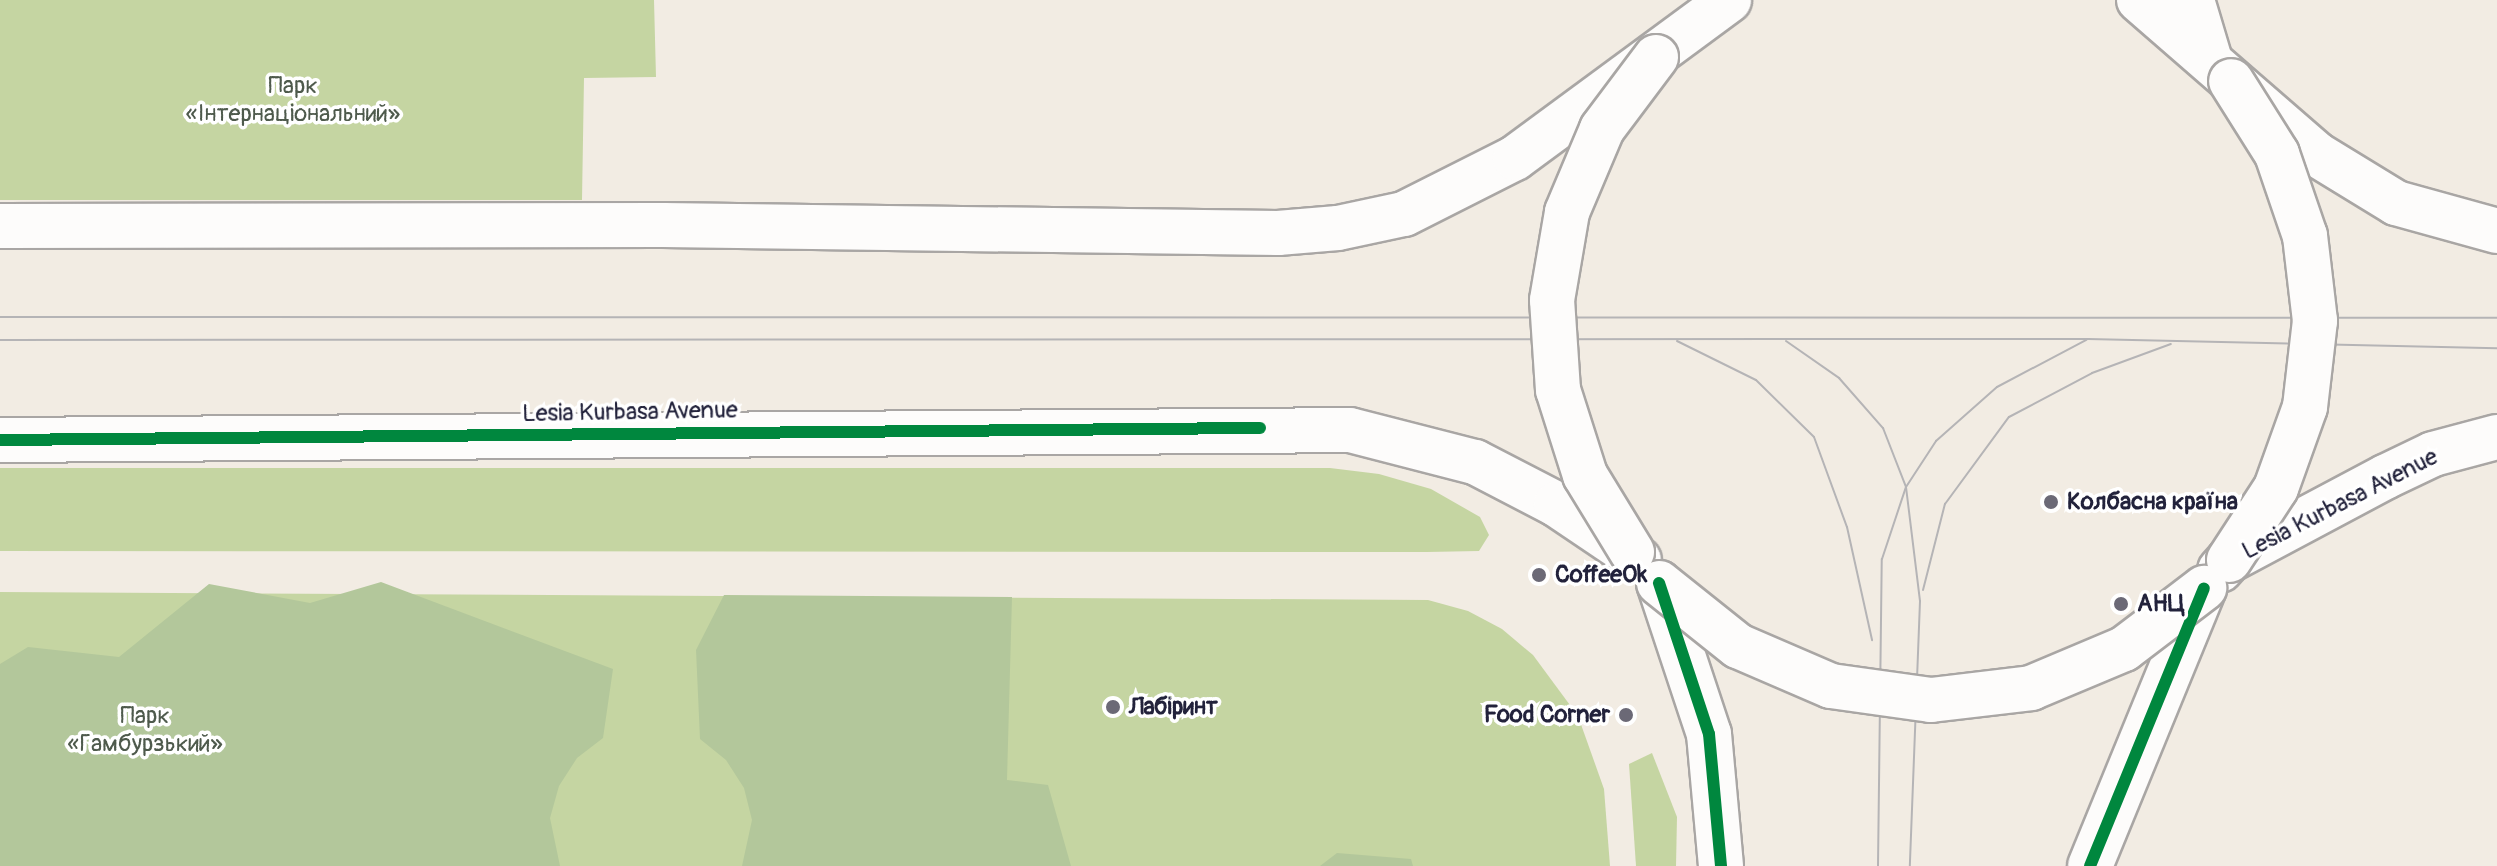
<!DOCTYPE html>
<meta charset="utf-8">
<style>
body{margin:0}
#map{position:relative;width:2497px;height:866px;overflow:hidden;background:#f2ece3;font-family:Pangolin,sans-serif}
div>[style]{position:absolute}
.green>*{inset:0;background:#c5d5a2}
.forest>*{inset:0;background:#b3c79b}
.roads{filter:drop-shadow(2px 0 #a9a6a4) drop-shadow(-2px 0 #a9a6a4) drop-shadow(0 2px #a9a6a4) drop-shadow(0 -2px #a9a6a4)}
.secondary>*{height:44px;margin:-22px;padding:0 22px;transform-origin:22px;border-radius:22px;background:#fdfcfb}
.primary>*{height:44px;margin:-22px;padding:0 22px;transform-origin:22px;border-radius:22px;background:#fdfcfb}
.tram>*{height:2px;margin:-1px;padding:0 1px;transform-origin:1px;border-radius:1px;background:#b5b4b6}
.bridges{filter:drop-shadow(2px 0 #a9a6a4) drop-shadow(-2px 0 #a9a6a4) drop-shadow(0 2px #a9a6a4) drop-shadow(0 -2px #a9a6a4)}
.primary-bridge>*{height:44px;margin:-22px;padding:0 22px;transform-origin:22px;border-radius:22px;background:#fdfcfb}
.cycleway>*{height:12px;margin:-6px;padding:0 6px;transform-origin:6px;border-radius:6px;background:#00873e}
.dots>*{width:22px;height:22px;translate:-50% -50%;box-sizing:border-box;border:4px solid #fff;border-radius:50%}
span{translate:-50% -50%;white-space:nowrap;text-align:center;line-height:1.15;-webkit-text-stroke:7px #fff;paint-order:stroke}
.park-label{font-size:24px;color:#4e5a4c}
.street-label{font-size:24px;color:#22223b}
.poi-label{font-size:24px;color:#22223b;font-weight:700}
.left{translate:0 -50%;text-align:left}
.right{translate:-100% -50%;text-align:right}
</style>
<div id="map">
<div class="green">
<div style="clip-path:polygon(0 0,654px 0,656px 77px,584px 78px,582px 200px,0 200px)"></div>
<div style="clip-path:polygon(0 468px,1330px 468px,1379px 474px,1431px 489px,1480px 517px,1489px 535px,1479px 551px,1427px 552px,0 551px)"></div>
<div style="clip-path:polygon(0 592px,1428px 600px,1468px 611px,1502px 629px,1533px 655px,1578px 716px,1604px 789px,1610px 866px,0 866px)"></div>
<div style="clip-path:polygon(1652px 753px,1677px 817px,1676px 866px,1636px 866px,1629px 764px)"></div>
</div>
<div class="forest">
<div style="clip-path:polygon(381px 582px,613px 669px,603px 738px,577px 758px,559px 786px,550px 818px,560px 866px,0 866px,0 664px,28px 647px,119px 657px,209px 584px,310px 603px)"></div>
<div style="clip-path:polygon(724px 595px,1012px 597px,1007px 780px,1048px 785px,1071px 866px,742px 866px,752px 820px,744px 788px,726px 760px,700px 739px,696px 650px)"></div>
<div style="clip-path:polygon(1337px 853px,1411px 859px,1413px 866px,1320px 866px)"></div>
</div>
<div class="roads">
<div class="secondary">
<div style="left:2192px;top:0;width:59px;rotate:73.4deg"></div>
<div style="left:1659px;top:583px;width:159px;rotate:71.7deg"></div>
<div style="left:1709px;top:734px;width:133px;rotate:84.8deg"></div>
<div style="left:2090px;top:866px;width:300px;rotate:-67.7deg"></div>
</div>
<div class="primary">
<div style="left:2139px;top:0;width:235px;rotate:41deg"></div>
<div style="left:2316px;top:154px;width:94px;rotate:31.5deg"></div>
<div style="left:2396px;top:203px;width:105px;rotate:15.5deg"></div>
<div style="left:0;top:226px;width:663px;rotate:-0.09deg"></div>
<div style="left:663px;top:225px;width:615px;rotate:0.75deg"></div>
<div style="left:1278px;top:233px;width:60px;rotate:-4.8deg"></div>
<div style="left:1338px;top:228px;width:67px;rotate:-12deg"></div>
<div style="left:1404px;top:214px;width:124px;rotate:-26.8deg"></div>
<div style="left:1515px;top:158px;width:266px;rotate:-36.4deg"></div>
<div style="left:0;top:440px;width:1350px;rotate:-0.42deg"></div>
<div style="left:1350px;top:430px;width:129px;rotate:14.4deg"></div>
<div style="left:1475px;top:462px;width:91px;rotate:27.4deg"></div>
<div style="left:1556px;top:504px;width:100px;rotate:34deg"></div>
<div style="left:2220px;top:570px;width:13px;rotate:-48deg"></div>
<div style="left:2229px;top:560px;width:177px;rotate:-28deg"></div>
<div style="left:2385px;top:477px;width:53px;rotate:-25.6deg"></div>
<div style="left:2433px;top:454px;width:66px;rotate:-14.9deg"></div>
</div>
</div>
<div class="tram">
<div style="left:0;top:317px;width:2497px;rotate:0.02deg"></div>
<div style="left:0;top:340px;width:2088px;rotate:-0.03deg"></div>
<div style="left:2088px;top:339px;width:409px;rotate:1.3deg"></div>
<div style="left:1677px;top:341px;width:88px;rotate:26.3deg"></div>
<div style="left:1756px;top:380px;width:81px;rotate:44.5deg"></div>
<div style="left:1814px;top:437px;width:96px;rotate:69.9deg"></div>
<div style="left:1847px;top:527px;width:116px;rotate:77.5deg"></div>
<div style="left:1786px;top:341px;width:65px;rotate:34.9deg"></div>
<div style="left:1839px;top:378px;width:67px;rotate:48.7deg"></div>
<div style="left:1883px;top:428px;width:63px;rotate:68.7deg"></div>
<div style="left:1906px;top:487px;width:115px;rotate:83deg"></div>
<div style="left:1920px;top:601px;width:265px;rotate:92.2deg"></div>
<div style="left:1923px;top:590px;width:89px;rotate:-75.7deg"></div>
<div style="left:1945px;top:504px;width:108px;rotate:-53.7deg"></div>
<div style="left:2009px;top:417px;width:94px;rotate:-27.9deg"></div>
<div style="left:2092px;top:373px;width:84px;rotate:-20.2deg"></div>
<div style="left:1878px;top:866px;width:307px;rotate:-89.3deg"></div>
<div style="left:1882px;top:559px;width:76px;rotate:-71.6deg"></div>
<div style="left:1906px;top:487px;width:55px;rotate:-56.9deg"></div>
<div style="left:1936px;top:441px;width:81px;rotate:-41.5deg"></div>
<div style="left:1997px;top:387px;width:101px;rotate:-27.8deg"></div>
</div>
<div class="bridges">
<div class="primary-bridge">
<div style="left:1632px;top:552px;width:90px;rotate:-121.4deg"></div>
<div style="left:1585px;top:475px;width:89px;rotate:-107.6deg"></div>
<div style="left:1558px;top:390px;width:90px;rotate:-93.8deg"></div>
<div style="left:1552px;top:300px;width:89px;rotate:-80.3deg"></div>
<div style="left:1567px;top:212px;width:90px;rotate:-67.1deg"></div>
<div style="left:1602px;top:129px;width:90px;rotate:-53.1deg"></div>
<div style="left:2229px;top:560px;width:86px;rotate:-56.9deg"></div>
<div style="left:2276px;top:488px;width:86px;rotate:-70.3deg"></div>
<div style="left:2305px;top:407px;width:87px;rotate:-83.4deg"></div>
<div style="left:2315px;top:321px;width:86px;rotate:-96.7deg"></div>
<div style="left:2305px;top:236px;width:87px;rotate:-108.9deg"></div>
<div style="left:2277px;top:154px;width:86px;rotate:-122.2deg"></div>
<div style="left:1659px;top:583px;width:101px;rotate:38.6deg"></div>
<div style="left:1738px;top:646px;width:101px;rotate:23.3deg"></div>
<div style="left:1831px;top:686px;width:101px;rotate:8deg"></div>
<div style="left:1931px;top:700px;width:101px;rotate:-6.8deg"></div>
<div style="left:2031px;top:688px;width:101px;rotate:-22.8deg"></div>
<div style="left:2124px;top:649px;width:101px;rotate:-37.3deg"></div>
</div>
</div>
<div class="cycleway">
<div style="left:0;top:440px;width:1260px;rotate:-0.55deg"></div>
<div style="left:1659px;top:583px;width:159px;rotate:71.7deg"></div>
<div style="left:1709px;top:734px;width:133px;rotate:84.8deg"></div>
<div style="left:2090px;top:866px;width:300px;rotate:-67.7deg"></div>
</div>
<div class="dots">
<div style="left:2051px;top:502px;background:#6b6976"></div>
<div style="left:1539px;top:575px;background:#6b6976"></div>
<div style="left:2121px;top:604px;background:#6b6976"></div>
<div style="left:1113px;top:707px;background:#6b6976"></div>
<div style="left:1626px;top:715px;background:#6b6976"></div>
</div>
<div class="park-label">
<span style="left:293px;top:100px">Парк<br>«Інтернаціональний»</span>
<span style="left:145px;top:730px">Парк<br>«Гамбурзький»</span>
</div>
<div class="street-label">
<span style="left:630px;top:412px;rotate:-1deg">Lesia Kurbasa Avenue</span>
<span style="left:2340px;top:504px;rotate:-27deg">Lesia Kurbasa Avenue</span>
</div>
<div class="poi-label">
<span class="left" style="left:2067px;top:502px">Колбасна країна</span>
<span class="left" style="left:1555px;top:575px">CoffeeOk</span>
<span class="left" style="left:2137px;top:604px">АНЦ</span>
<span class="left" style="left:1129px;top:707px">Лабіринт</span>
<span class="right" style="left:1610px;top:715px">Food Corner</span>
</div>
</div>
